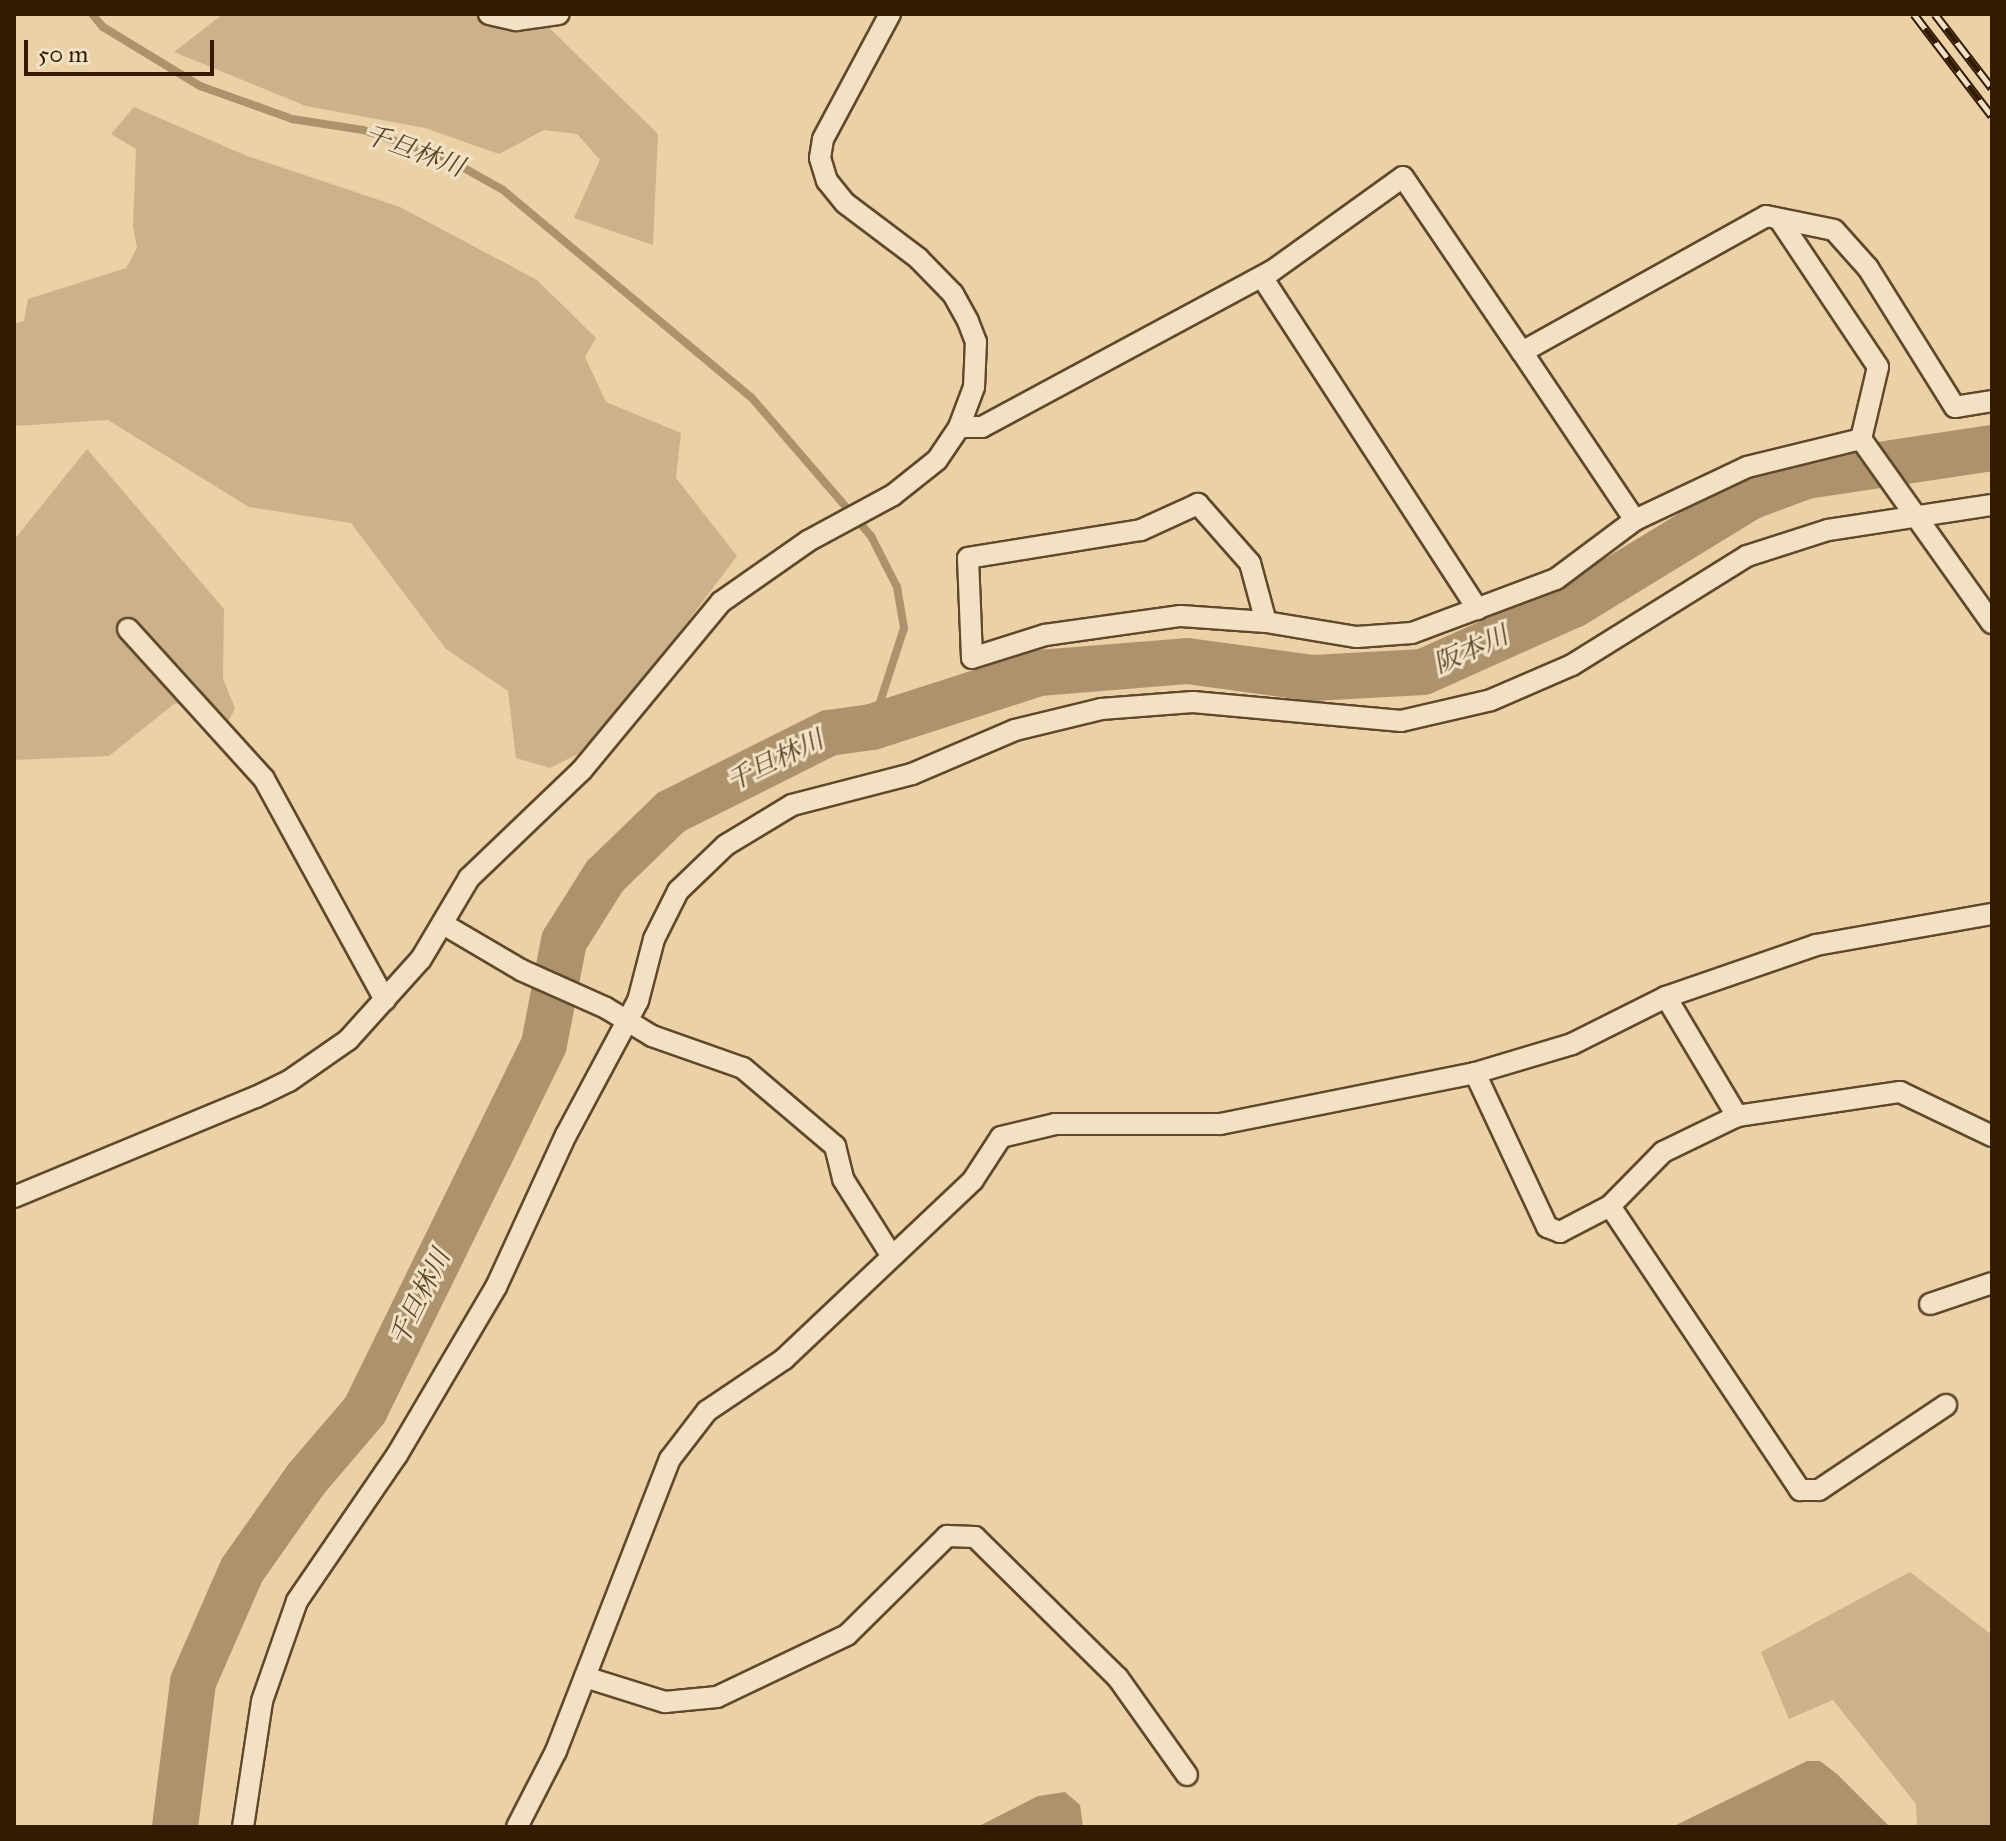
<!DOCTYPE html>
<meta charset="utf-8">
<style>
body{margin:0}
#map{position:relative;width:2006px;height:1841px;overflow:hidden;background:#ebd1a6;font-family:"IM FELL Great Primer","Noto Serif JP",serif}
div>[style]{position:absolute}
.green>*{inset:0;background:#ccb28a}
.water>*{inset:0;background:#ac936e}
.stream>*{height:8px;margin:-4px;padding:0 4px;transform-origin:4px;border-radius:4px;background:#ac936e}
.river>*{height:46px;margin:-23px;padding:0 23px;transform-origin:23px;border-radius:23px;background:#ac936e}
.roads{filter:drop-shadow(2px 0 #61482a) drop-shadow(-2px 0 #61482a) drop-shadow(0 2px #61482a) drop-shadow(0 -2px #61482a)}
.street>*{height:20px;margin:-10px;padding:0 10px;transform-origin:10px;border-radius:10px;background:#f2e1c5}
.rail>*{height:9px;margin-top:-4.5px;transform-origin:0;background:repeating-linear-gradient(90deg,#f2e1c5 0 18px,#331a01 0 36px);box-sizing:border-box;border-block:2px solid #331a01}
span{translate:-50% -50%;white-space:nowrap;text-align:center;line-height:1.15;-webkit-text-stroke:6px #f2e1c5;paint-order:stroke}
.water-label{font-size:26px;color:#5d4427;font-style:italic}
.frame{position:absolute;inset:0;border:16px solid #331a01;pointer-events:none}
.scale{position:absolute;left:24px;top:40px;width:190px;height:36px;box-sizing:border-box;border:4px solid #331a01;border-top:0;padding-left:10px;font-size:24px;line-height:28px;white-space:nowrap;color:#331a01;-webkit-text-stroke:6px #f2e1c5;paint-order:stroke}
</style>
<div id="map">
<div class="green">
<div style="clip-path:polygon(223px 14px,535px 14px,658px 134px,653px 245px,574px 218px,600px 160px,577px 134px,544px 130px,499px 154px,425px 128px,306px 106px,174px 52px)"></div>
<div style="clip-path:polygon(134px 107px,247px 156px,400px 207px,537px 280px,596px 338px,585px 357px,606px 402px,681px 433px,676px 478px,737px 556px,637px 689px,580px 753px,550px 768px,516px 758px,508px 691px,446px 649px,351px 523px,249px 507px,108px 420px,14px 426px,14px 324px,24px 321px,28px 299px,126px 268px,137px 248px,133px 226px,136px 149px,111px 134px)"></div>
<div style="clip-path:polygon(87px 449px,224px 609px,223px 679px,235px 708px,227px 725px,207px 703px,174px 704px,109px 756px,14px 760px,14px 540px)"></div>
<div style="clip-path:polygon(1910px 1572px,1992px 1635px,1992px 1827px,1917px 1827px,1916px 1804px,1833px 1700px,1789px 1719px,1761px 1652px)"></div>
</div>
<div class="water">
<div style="clip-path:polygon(1807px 1761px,1820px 1761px,1837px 1774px,1890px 1827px,1672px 1827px)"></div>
<div style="clip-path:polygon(1065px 1792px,1080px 1805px,1083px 1827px,977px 1827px,1038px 1796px)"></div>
</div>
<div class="stream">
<div style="left:92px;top:14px;width:17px;rotate:50deg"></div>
<div style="left:103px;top:27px;width:114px;rotate:31.3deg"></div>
<div style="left:200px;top:86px;width:98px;rotate:19.7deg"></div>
<div style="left:292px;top:119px;width:72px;rotate:8.8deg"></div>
<div style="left:363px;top:130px;width:88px;rotate:18.6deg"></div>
<div style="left:446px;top:158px;width:65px;rotate:29.3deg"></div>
<div style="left:503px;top:190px;width:323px;rotate:39.9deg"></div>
<div style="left:751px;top:397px;width:184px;rotate:49.2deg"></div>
<div style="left:871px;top:536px;width:57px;rotate:63deg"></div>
<div style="left:897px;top:587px;width:42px;rotate:80.3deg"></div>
<div style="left:904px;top:628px;width:104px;rotate:107.9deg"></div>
</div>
<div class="river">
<div style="left:175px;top:1827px;width:146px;rotate:-82.9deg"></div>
<div style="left:193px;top:1682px;width:122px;rotate:-66.4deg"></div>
<div style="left:242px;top:1570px;width:113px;rotate:-54.8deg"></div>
<div style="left:307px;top:1478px;width:89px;rotate:-49.5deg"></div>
<div style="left:365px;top:1410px;width:407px;rotate:-63.9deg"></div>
<div style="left:544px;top:1044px;width:105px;rotate:-79deg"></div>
<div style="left:564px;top:941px;width:77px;rotate:-57.8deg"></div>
<div style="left:605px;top:876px;width:92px;rotate:-44.1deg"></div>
<div style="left:671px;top:812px;width:177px;rotate:-26.6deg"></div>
<div style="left:829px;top:733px;width:43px;rotate:-7.9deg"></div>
<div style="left:872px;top:727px;width:176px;rotate:-17.9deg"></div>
<div style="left:1039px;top:673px;width:148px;rotate:-4.6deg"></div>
<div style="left:1187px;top:661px;width:127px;rotate:7.7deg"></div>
<div style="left:1313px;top:678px;width:110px;rotate:-3.1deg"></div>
<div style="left:1423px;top:672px;width:164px;rotate:-24.1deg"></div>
<div style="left:1573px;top:605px;width:207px;rotate:-31.4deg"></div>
<div style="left:1750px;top:497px;width:60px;rotate:-20.6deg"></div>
<div style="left:1806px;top:476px;width:188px;rotate:-8.6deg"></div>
</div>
<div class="roads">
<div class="street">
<div style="left:489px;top:14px;width:28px;rotate:13deg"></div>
<div style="left:516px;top:20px;width:43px;rotate:-7.9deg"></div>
<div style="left:1779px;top:219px;width:178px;rotate:56.2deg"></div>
<div style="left:1878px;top:367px;width:74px;rotate:103.3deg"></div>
<div style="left:1861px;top:439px;width:226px;rotate:54.6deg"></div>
<div style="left:1262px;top:277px;width:396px;rotate:57deg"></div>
<div style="left:1522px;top:352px;width:202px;rotate:56.1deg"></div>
<div style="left:959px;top:427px;width:23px"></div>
<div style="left:982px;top:427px;width:329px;rotate:-28.3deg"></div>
<div style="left:1272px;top:271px;width:161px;rotate:-35.7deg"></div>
<div style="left:1403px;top:177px;width:212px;rotate:55.8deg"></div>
<div style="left:1522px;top:352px;width:279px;rotate:-29.1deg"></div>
<div style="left:1766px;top:216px;width:69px;rotate:11.6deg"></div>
<div style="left:1834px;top:230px;width:51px;rotate:48.2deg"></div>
<div style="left:1868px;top:268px;width:164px;rotate:58deg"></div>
<div style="left:1955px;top:407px;width:37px;rotate:-9deg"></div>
<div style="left:1266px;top:622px;width:61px;rotate:-105.2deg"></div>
<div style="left:1250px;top:563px;width:79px;rotate:-131.4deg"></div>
<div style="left:1198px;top:504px;width:63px;rotate:155.5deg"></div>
<div style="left:1141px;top:530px;width:175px;rotate:170.8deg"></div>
<div style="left:968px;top:558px;width:100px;rotate:87.7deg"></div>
<div style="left:972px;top:658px;width:77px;rotate:-17.5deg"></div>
<div style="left:1045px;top:635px;width:137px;rotate:-8deg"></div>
<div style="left:1181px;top:616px;width:85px;rotate:4deg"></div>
<div style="left:1266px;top:622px;width:92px;rotate:9.4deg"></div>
<div style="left:1357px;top:637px;width:55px;rotate:-4.2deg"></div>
<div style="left:1412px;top:633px;width:154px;rotate:-20.6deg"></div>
<div style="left:1556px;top:579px;width:99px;rotate:-36.8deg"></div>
<div style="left:1635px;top:520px;width:124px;rotate:-25.3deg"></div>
<div style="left:1747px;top:467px;width:117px;rotate:-13.8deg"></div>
<div style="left:128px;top:629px;width:202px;rotate:47.8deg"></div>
<div style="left:264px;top:779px;width:252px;rotate:61.3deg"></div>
<div style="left:443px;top:924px;width:91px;rotate:30.5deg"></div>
<div style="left:521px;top:970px;width:93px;rotate:24.1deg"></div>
<div style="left:606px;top:1008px;width:54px;rotate:31.3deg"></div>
<div style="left:652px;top:1036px;width:96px;rotate:19.4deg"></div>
<div style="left:743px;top:1068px;width:121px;rotate:40.3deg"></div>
<div style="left:835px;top:1146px;width:34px;rotate:76deg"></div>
<div style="left:843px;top:1179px;width:90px;rotate:57.7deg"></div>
<div style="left:1666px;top:997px;width:139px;rotate:59.2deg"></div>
<div style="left:1737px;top:1116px;width:165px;rotate:-8.4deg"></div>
<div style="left:1900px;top:1092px;width:102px;rotate:25.6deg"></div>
<div style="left:1475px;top:1073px;width:170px;rotate:64.9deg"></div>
<div style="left:1547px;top:1227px;width:14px;rotate:21deg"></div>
<div style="left:1560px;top:1232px;width:56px;rotate:-27.5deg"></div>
<div style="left:1610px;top:1206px;width:76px;rotate:-45.5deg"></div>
<div style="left:1663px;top:1152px;width:82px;rotate:-25.9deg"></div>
<div style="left:14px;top:1197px;width:262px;rotate:-22.5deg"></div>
<div style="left:256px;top:1097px;width:37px;rotate:-26deg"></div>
<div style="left:289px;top:1081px;width:72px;rotate:-34.8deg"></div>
<div style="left:348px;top:1040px;width:109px;rotate:-48deg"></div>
<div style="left:421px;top:959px;width:94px;rotate:-59.3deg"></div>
<div style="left:469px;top:878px;width:156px;rotate:-43.7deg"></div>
<div style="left:582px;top:770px;width:218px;rotate:-50.4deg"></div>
<div style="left:721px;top:602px;width:106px;rotate:-35deg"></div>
<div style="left:808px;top:541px;width:97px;rotate:-28.4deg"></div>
<div style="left:893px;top:495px;width:56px;rotate:-38.5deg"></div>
<div style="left:937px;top:460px;width:40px;rotate:-56deg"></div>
<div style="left:959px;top:427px;width:43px;rotate:-69.4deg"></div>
<div style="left:974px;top:387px;width:45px;rotate:-87.5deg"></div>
<div style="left:976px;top:342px;width:22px;rotate:-111deg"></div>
<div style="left:968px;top:321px;width:31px;rotate:-119deg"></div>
<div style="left:953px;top:294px;width:50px;rotate:-134.2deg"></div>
<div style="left:918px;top:258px;width:91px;rotate:-143deg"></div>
<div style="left:845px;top:203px;width:28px;rotate:-129deg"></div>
<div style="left:827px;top:181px;width:24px;rotate:-107deg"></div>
<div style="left:820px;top:158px;width:19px;rotate:-81deg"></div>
<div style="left:823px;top:139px;width:142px;rotate:-61.8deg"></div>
<div style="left:1610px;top:1206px;width:342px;rotate:56.2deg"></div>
<div style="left:1800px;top:1490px;width:19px"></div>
<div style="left:1819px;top:1490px;width:153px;rotate:-33.8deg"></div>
<div style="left:1930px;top:1304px;width:65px;rotate:-18.7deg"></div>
<div style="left:585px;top:1677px;width:84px;rotate:17.4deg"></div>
<div style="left:665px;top:1702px;width:52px;rotate:-5.5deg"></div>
<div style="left:717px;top:1697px;width:144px;rotate:-25.5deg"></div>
<div style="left:847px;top:1635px;width:141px;rotate:-44.7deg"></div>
<div style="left:947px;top:1536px;width:28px;rotate:2deg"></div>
<div style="left:975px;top:1537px;width:201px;rotate:44.6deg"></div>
<div style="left:1118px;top:1678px;width:119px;rotate:54.6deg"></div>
<div style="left:243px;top:1827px;width:127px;rotate:-81.4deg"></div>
<div style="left:262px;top:1701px;width:106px;rotate:-70.7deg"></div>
<div style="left:297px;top:1601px;width:177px;rotate:-55.6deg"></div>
<div style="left:397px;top:1455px;width:195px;rotate:-59.5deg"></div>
<div style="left:496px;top:1287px;width:167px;rotate:-65.3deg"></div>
<div style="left:566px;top:1135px;width:152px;rotate:-61.8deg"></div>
<div style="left:638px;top:1001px;width:64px;rotate:-75.5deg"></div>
<div style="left:654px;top:939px;width:54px;rotate:-63.4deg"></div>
<div style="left:678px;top:891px;width:66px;rotate:-43.8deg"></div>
<div style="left:726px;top:845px;width:77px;rotate:-31.2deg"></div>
<div style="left:792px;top:805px;width:124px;rotate:-14.5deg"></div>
<div style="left:912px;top:774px;width:112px;rotate:-23.1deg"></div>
<div style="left:1015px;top:730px;width:89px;rotate:-13.7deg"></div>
<div style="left:1101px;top:709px;width:92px;rotate:-4.4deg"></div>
<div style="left:1193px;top:702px;width:209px;rotate:5.2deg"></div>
<div style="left:1401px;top:721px;width:92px;rotate:-13.1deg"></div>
<div style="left:1491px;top:700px;width:88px;rotate:-23.4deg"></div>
<div style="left:1572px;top:665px;width:206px;rotate:-31.9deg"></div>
<div style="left:1747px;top:556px;width:85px;rotate:-17.8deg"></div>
<div style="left:1828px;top:530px;width:166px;rotate:-8.7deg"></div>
<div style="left:517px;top:1827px;width:85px;rotate:-62.8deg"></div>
<div style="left:556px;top:1751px;width:313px;rotate:-68.7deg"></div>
<div style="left:670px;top:1459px;width:61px;rotate:-52.4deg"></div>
<div style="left:707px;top:1411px;width:93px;rotate:-34deg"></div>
<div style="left:784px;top:1359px;width:260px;rotate:-43.4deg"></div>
<div style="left:973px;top:1180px;width:51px;rotate:-56.9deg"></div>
<div style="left:1001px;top:1137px;width:56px;rotate:-13.5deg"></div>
<div style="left:1055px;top:1124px;width:165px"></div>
<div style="left:1220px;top:1124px;width:260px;rotate:-11.3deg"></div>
<div style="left:1475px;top:1073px;width:101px;rotate:-16.6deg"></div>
<div style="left:1572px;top:1044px;width:105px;rotate:-26.6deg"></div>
<div style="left:1666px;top:997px;width:159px;rotate:-19.1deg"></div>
<div style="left:1816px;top:945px;width:179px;rotate:-10deg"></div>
</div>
</div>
<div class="rail">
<div style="left:1914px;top:14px;width:128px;rotate:52.6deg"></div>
<div style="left:1935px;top:14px;width:93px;rotate:52.4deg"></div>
</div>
<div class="water-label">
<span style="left:414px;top:151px;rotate:20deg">千旦林川</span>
<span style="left:1471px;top:650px;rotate:-24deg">阪本川</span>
<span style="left:775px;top:761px;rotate:-26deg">千旦林川</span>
<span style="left:420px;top:1298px;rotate:-64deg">千旦林川</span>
</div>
<div class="frame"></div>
<div class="scale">50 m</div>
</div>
